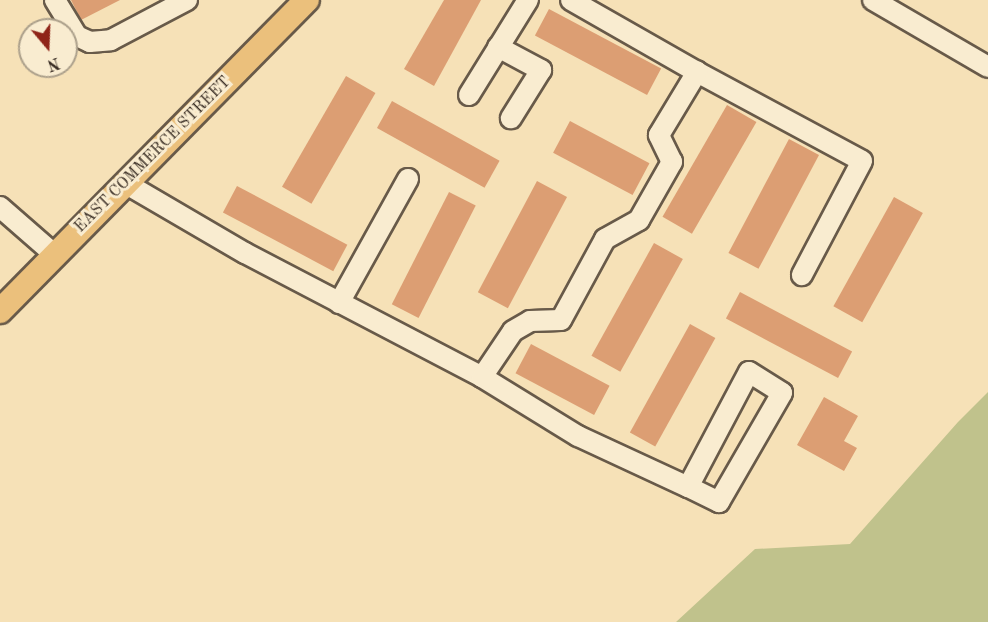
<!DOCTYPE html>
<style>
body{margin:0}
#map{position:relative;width:988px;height:622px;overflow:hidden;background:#f6e1b7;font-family:"Old Standard TT",serif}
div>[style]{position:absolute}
.green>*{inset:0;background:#c0c28c}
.building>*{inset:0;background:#dc9e73;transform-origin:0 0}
.roads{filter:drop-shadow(2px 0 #685a49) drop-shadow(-2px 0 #685a49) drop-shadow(0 2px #685a49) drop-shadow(0 -2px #685a49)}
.minor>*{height:20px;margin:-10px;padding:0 10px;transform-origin:10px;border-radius:10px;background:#f9ecd0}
.major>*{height:24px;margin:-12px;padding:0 12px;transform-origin:12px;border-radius:12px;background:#ebc07c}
span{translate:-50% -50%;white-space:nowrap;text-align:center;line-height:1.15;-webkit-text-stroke:6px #f9ecd0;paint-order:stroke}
.street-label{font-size:16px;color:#392d24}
.north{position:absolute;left:18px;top:18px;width:60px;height:60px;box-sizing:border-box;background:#f9ecd0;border:2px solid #aca08b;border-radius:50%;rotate:161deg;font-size:16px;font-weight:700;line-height:24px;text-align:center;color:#392d24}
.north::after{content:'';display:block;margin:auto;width:21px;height:27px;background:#8f2418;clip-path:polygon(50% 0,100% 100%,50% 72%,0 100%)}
</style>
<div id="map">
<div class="green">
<div style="clip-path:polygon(988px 392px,988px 622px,676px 622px,755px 549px,850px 544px,958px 422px)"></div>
</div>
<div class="building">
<div style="clip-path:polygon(71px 0,120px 0,81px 20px)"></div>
<div style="clip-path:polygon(444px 0,481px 0,434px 86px,404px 69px)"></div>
<div style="left:549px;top:9px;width:127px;height:30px;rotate:28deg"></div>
<div style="left:346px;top:76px;width:34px;height:128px;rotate:30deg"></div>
<div style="left:392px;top:101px;width:123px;height:31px;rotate:29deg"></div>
<div style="left:727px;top:105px;width:34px;height:129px;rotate:30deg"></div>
<div style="left:570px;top:121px;width:90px;height:36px;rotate:28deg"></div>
<div style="left:789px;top:139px;width:34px;height:129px;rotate:28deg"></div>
<div style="left:537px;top:181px;width:34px;height:126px;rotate:28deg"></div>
<div style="left:237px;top:186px;width:125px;height:30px;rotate:28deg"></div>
<div style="left:449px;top:192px;width:30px;height:126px;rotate:27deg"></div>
<div style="left:894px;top:197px;width:33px;height:125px;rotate:29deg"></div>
<div style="left:654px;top:243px;width:33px;height:129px;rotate:29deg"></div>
<div style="left:740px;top:292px;width:127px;height:30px;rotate:28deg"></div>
<div style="left:690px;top:324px;width:29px;height:124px;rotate:29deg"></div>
<div style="left:531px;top:344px;width:89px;height:33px;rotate:28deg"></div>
<div style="clip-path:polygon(824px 397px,858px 416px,844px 441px,857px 448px,844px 471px,797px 445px)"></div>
</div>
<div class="roads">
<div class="minor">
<div style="left:55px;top:0;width:42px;rotate:58.6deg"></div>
<div style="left:77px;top:36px;width:14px;rotate:25deg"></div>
<div style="left:90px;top:42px;width:21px;rotate:-5deg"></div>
<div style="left:111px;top:40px;width:86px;rotate:-27.8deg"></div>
<div style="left:873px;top:0;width:133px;rotate:30.2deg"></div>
<div style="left:498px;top:47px;width:49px;rotate:28.1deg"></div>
<div style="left:541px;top:70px;width:57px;rotate:122deg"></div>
<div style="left:697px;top:72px;width:187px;rotate:28.3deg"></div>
<div style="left:862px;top:161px;width:129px;rotate:117.8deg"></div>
<div style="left:469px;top:95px;width:112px;rotate:-58.2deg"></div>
<div style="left:125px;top:183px;width:139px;rotate:30.3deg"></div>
<div style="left:245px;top:253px;width:267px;rotate:27.6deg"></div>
<div style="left:482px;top:377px;width:55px;rotate:-56deg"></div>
<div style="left:513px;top:331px;width:20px;rotate:-30deg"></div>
<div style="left:530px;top:321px;width:31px;rotate:-2deg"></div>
<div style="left:561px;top:320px;width:92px;rotate:-61.5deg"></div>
<div style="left:605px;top:239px;width:39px;rotate:-29deg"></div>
<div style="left:639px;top:220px;width:67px;rotate:-60.4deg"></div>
<div style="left:672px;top:162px;width:30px;rotate:-116deg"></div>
<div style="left:659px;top:135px;width:74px;rotate:-58.9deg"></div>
<div style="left:697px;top:72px;width:145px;rotate:-150.3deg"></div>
<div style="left:0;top:207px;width:73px;rotate:41.1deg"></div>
<div style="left:339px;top:303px;width:142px;rotate:-60.9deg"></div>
<div style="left:482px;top:377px;width:113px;rotate:31.6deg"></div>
<div style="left:578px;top:436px;width:121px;rotate:24.9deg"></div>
<div style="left:688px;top:487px;width:130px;rotate:-62.1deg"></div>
<div style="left:749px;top:372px;width:39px;rotate:32deg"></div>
<div style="left:782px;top:393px;width:126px;rotate:120deg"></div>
<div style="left:719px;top:502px;width:34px;rotate:-154deg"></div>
</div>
<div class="major">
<div style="left:0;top:311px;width:437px;rotate:-45.4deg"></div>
</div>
</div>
<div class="street-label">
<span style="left:153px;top:155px;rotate:-45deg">EAST COMMERCE STREET</span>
</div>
<div class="north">N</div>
</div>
